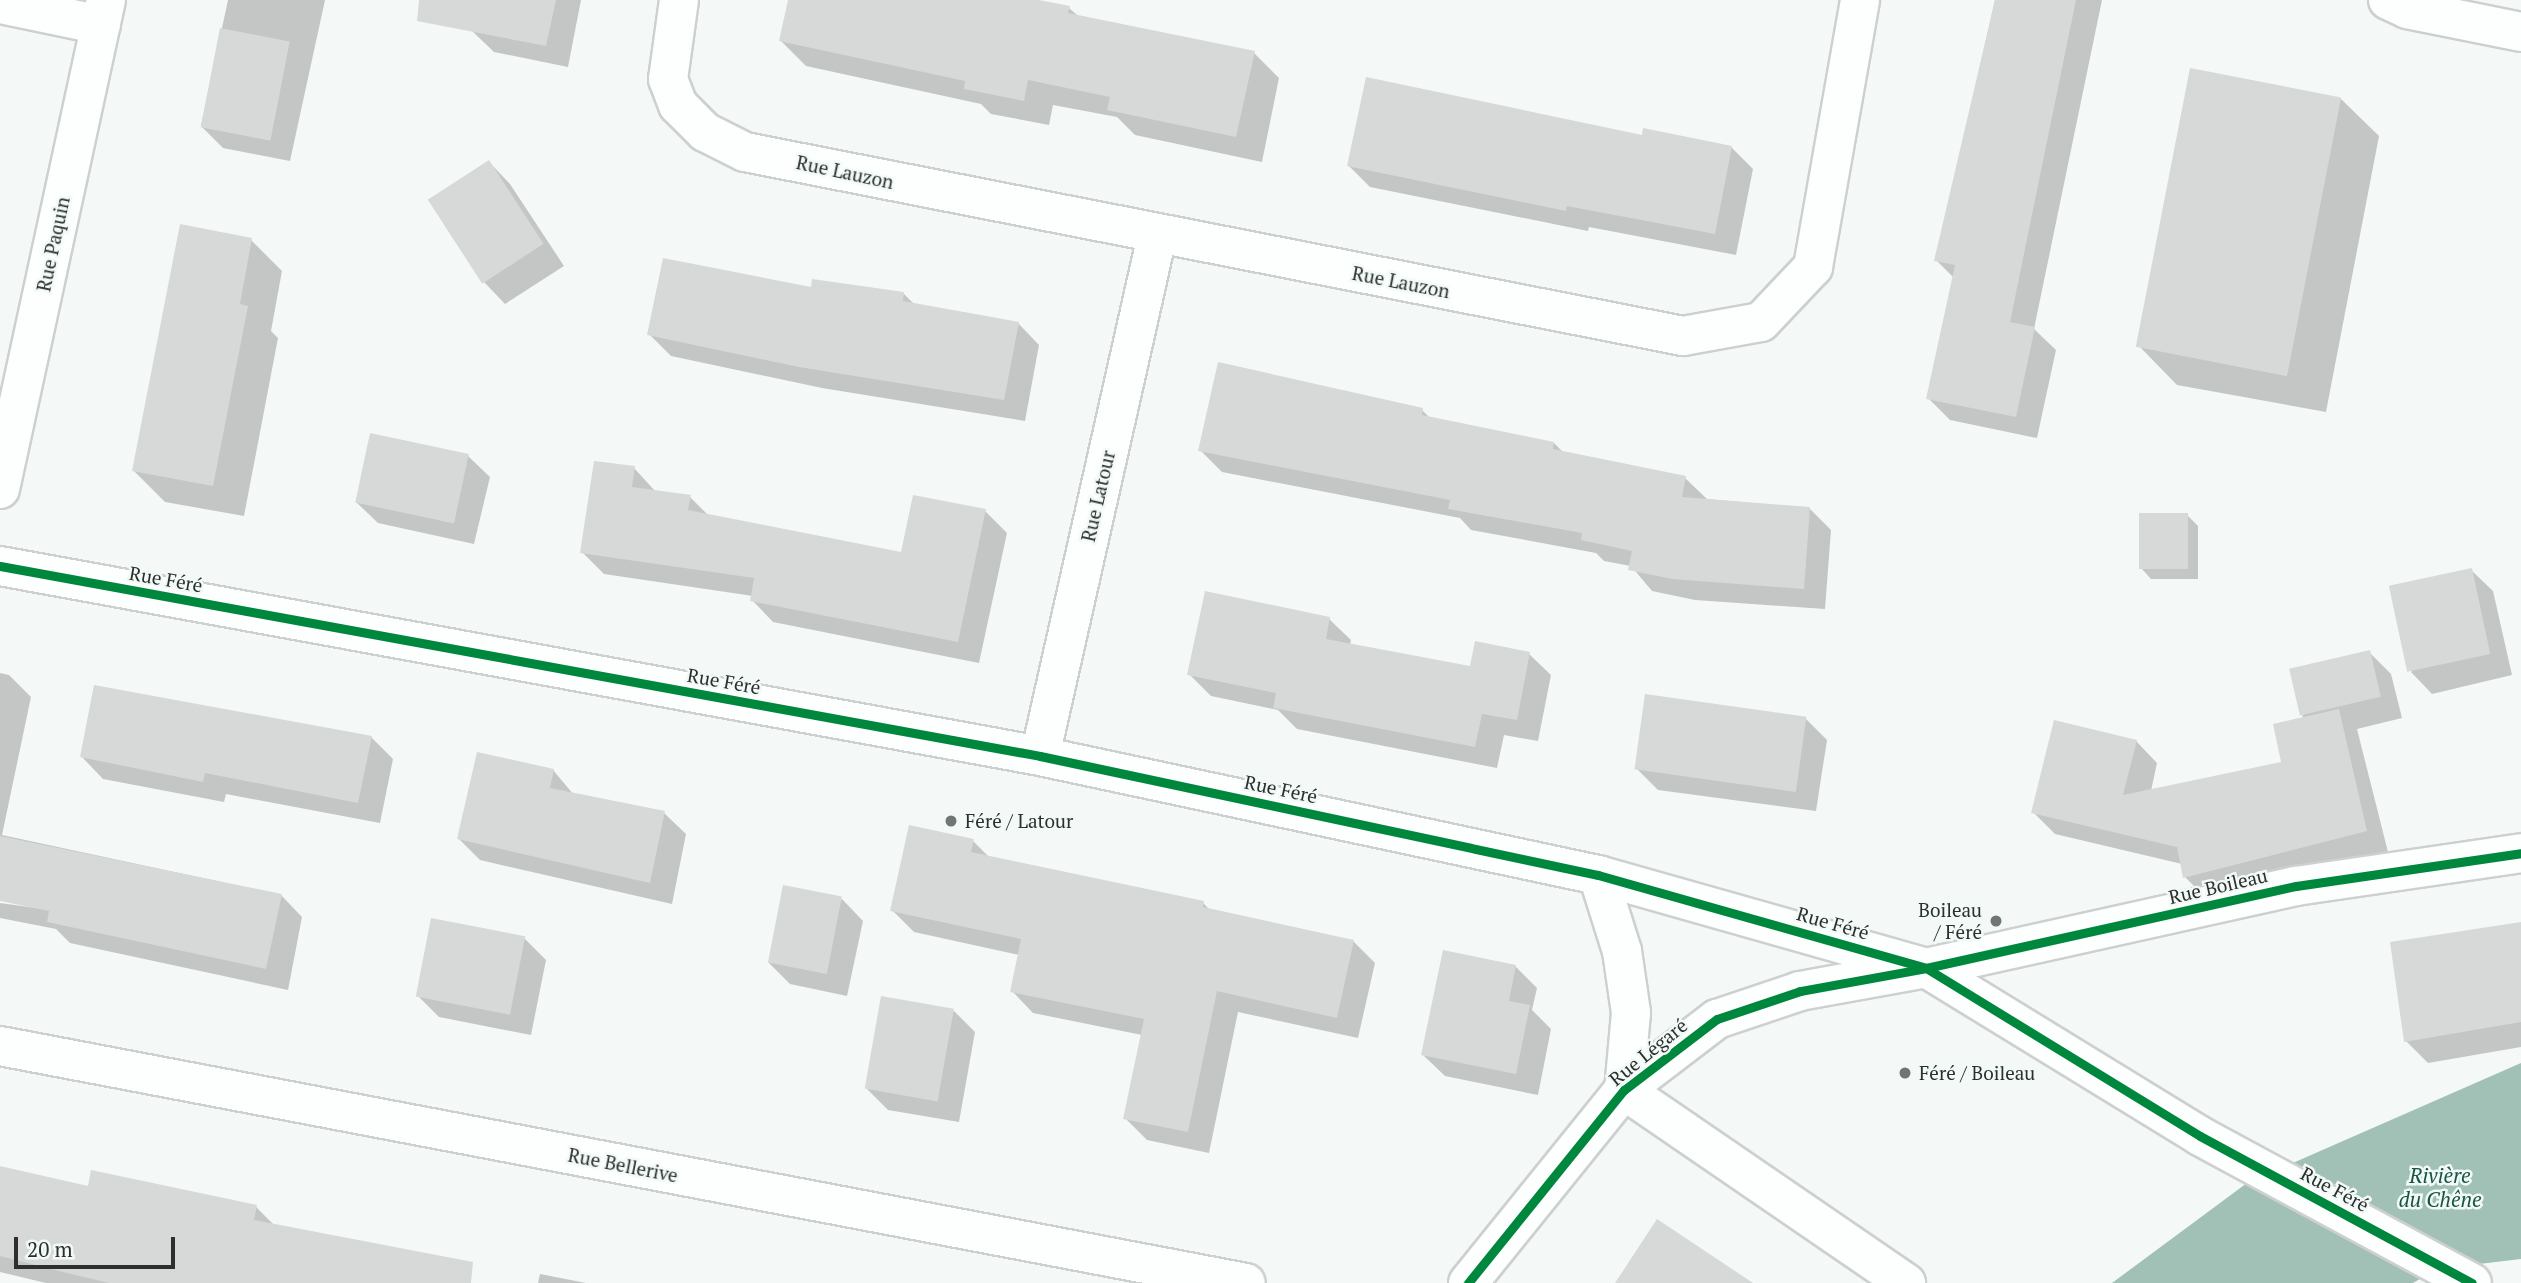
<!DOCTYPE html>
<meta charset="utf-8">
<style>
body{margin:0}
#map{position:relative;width:2521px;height:1283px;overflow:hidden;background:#f4f8f6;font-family:"PT Serif",serif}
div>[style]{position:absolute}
.water>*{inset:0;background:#a1c1b7}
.shadow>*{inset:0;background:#0003}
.building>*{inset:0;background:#d6d9d8;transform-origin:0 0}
.roads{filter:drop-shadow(2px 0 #cdd0cf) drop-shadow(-2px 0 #cdd0cf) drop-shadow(0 2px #cdd0cf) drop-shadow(0 -2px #cdd0cf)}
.minor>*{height:38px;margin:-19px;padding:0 19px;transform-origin:19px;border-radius:19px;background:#fdfefe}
.cycleway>*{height:9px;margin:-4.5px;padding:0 4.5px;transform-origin:4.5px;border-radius:4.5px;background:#00873e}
.dots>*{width:19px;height:19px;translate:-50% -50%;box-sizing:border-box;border:4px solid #f2faf7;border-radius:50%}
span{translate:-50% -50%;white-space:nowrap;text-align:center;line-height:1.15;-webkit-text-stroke:5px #f2faf7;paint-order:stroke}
.street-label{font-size:19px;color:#2c2f2e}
.poi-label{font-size:19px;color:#2c2f2e}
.left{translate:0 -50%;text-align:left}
.right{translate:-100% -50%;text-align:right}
.water-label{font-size:21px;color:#185445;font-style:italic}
.scale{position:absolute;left:14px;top:1237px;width:161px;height:32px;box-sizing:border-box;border:4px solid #2c2f2e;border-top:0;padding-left:9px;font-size:21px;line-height:24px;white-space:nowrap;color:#2c2f2e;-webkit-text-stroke:5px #f2faf7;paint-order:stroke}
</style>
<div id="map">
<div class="water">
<div style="clip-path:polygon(2521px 1063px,2521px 1259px,2437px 1269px,2413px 1283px,2112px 1283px,2247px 1183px)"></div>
</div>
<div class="shadow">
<div style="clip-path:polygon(228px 0,325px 0,290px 161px,223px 148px,201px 126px)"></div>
<div style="clip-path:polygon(479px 0,581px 0,568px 67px,494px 52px,472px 31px)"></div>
<div style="clip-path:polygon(790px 0,1030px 0,1069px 8px,1078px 16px,1254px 53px,1279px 78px,1262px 162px,1135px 135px,1117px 117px,1053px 105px,1049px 125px,991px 114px,981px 104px,806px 66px,781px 41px)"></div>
<div style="clip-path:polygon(1995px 0,2102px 0,2034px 329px,2056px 350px,2037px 438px,1950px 420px,1928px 398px,1954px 278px,1936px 260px)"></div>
<div style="clip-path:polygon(2340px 98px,2379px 136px,2326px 412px,2177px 385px,2139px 346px)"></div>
<div style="clip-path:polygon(1643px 137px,1731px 147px,1753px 169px,1736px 255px,1589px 227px,1588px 231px,1370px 187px,1348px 165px)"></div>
<div style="clip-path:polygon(489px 162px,510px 184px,564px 266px,505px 304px,484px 282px)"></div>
<div style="clip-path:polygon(251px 240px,282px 271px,271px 331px,278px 338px,244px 516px,165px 502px,134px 471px)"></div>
<div style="clip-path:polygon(812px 289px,904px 294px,915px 305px,1018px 323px,1039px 345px,1025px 421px,822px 388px,671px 356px,649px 334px)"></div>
<div style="clip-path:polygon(1422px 410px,1431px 419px,1554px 443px,1564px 453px,1685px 478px,1707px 499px,1809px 508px,1831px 530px,1825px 609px,1695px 600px,1652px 591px,1631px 566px,1604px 561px,1596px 553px,1471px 530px,1460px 518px,1222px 472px,1200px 450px)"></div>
<div style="clip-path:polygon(468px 456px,490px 477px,474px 544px,378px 523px,356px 502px)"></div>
<div style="clip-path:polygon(634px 468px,656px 492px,690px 497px,709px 516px,902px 554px,985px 511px,1007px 533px,979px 663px,773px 622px,752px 600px,753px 596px,604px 574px,582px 552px)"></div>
<div style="clip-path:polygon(2187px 515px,2198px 526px,2198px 579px,2151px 579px,2141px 568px)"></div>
<div style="clip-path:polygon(2471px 570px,2493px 591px,2512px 675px,2432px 694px,2411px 672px)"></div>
<div style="clip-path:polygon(1329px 619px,1351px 640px,1350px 645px,1471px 668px,1529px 654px,1551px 675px,1538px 741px,1504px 735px,1497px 768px,1297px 729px,1278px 710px,1211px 696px,1189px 674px)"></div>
<div style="clip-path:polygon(2369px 652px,2391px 674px,2402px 718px,2357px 729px,2388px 852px,2206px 898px,2185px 877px,2182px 864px,2055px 834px,2033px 812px,2136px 741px,2157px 763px,2151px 791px,2283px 763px,2304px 718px,2302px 716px)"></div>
<div style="clip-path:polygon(0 673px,9px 675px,31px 697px,2px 835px,281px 895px,302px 917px,288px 990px,70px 943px,56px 929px,0 918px,0 903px,58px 911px,0 899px)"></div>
<div style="clip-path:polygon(1805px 718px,1827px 740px,1816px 811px,1658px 790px,1636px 768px)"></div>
<div style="clip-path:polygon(371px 737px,393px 759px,380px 823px,226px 794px,224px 802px,103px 779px,82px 757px)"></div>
<div style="clip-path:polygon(553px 770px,574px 795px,664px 813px,686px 834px,672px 904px,480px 860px,459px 839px)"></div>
<div style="clip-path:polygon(973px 841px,990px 858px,1203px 903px,1211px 911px,1353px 941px,1375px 963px,1358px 1038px,1238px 1012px,1209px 1153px,1147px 1140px,1125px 1118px,1142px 1035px,1033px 1013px,1012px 991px,1019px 955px,914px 932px,892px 910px)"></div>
<div style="clip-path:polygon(842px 899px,863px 921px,847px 996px,790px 984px,768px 962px)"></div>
<div style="clip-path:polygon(2521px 923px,2521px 1047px,2428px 1063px,2406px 1041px)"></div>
<div style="clip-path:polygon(524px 938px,546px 960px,531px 1035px,439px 1017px,417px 995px)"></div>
<div style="clip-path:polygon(1515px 966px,1537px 988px,1532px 1010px,1551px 1029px,1538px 1095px,1445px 1076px,1423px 1055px)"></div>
<div style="clip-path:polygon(954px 1011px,975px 1032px,959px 1122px,888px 1110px,867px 1089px)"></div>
<div style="clip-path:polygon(0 1168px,89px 1188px,256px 1207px,274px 1225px,417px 1283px,46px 1283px,0 1272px)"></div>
<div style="clip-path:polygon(540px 1274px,586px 1283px,538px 1283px)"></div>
</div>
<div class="building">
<div style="clip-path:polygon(419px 0,556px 0,546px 46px,417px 21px)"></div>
<div style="clip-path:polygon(788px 0,1039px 0,1070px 6px,1068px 13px,1255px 51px,1236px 137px,1107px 110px,1110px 97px,1028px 80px,1024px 101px,964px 89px,965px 81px,779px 41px)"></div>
<div style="clip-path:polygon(1995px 0,2076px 0,2010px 322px,2035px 327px,2016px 417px,1926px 399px,1955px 265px,1934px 261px)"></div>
<div style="left:220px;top:28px;width:71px;height:101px;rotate:11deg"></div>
<div style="left:2190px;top:68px;width:154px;height:284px;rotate:11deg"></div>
<div style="clip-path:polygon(1366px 77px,1642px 135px,1643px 128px,1732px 146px,1715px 234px,1567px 206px,1566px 211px,1347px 166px)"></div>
<div style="left:489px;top:160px;width:100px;height:73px;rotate:57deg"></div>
<div style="clip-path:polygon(180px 224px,252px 238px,240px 304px,248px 306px,213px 486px,132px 471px)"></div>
<div style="clip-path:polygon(663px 258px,811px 287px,812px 279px,904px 292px,903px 301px,1019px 322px,1004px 400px,799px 367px,647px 335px)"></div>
<div style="clip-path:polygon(1218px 362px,1423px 408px,1422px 415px,1554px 442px,1553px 449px,1686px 476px,1682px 497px,1810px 507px,1804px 589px,1672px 579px,1628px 570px,1632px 551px,1581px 540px,1582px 533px,1448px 509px,1450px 500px,1198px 451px)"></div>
<div style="left:370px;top:433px;width:101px;height:71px;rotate:12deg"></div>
<div style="clip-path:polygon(594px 461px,635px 466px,632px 487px,691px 495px,688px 510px,901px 552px,913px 495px,986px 509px,958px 642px,750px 601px,754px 578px,580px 553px)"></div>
<div style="left:2188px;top:513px;width:56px;height:49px;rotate:90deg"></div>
<div style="left:2472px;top:568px;width:88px;height:85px;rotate:78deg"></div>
<div style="clip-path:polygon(1205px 591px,1330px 617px,1326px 639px,1470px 666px,1475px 641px,1530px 652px,1517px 720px,1482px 714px,1475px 747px,1273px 708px,1276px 693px,1187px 675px)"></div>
<div style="left:2370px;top:650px;width:48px;height:83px;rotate:77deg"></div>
<div style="clip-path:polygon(94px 685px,372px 736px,358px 803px,205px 773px,203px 782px,80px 757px)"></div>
<div style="left:1645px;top:694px;width:163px;height:76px;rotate:8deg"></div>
<div style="clip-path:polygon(2339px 709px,2367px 831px,2183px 878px,2177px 847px,2031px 813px,2054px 720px,2137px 740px,2123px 795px,2281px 762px,2273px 724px)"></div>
<div style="clip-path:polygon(477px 752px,554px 769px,550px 788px,665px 811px,650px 883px,457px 839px)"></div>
<div style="clip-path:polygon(909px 825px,974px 839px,971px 852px,1204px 901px,1203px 907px,1354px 940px,1337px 1018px,1217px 991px,1188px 1132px,1123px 1119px,1144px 1019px,1010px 992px,1021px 939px,890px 911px)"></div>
<div style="clip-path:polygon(0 836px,282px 894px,266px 969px,47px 922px,49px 911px,0 901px)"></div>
<div style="left:783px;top:885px;width:60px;height:79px;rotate:11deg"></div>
<div style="left:431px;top:918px;width:96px;height:80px;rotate:11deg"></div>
<div style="clip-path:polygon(2521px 922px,2521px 1022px,2404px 1042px,2390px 942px)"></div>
<div style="clip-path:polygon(1443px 950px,1516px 965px,1509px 1001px,1530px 1005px,1516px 1074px,1421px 1055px)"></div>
<div style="left:881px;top:996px;width:74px;height:94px;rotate:10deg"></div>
<div style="clip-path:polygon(0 1166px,88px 1186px,91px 1170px,257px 1205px,254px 1220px,473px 1262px,471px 1283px,109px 1283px,67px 1273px,0 1256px)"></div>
<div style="clip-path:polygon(1657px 1219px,1753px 1283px,1615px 1283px)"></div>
</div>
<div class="roads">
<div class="minor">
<div style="left:679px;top:0;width:80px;rotate:97.9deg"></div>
<div style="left:668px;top:79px;width:28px;rotate:69deg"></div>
<div style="left:678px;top:105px;width:38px;rotate:45deg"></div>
<div style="left:705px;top:132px;width:45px;rotate:26.6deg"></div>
<div style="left:745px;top:152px;width:956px;rotate:11.1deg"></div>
<div style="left:1683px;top:336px;width:79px;rotate:-10.2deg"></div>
<div style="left:1761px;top:322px;width:76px;rotate:-46.6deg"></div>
<div style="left:1813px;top:267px;width:271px;rotate:-80deg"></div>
<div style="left:2388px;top:0;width:21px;rotate:25deg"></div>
<div style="left:2407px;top:9px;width:116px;rotate:11.4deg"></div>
<div style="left:0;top:4px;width:103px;rotate:11.7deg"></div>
<div style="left:0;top:489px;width:500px;rotate:-77.77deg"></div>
<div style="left:0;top:566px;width:1057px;rotate:10.35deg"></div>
<div style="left:1040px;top:756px;width:571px;rotate:12.04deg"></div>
<div style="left:1598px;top:875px;width:341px;rotate:15.8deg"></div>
<div style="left:1926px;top:968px;width:321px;rotate:31.5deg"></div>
<div style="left:2200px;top:1136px;width:309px;rotate:28.4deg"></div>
<div style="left:1040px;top:756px;width:533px;rotate:-77.32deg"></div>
<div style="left:1598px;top:875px;width:80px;rotate:72.5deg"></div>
<div style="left:1622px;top:951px;width:63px;rotate:81.7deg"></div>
<div style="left:1631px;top:1013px;width:77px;rotate:95.2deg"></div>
<div style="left:0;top:1046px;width:1268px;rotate:10.77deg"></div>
<div style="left:1624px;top:1090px;width:342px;rotate:34.4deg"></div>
<div style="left:1468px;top:1283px;width:248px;rotate:-51.1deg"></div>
<div style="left:1624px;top:1090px;width:117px;rotate:-37.4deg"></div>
<div style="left:1717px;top:1019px;width:88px;rotate:-18.6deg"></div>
<div style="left:1800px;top:991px;width:128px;rotate:-10.3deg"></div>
<div style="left:1926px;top:968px;width:379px;rotate:-12.5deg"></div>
<div style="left:2296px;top:886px;width:227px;rotate:-8.3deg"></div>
</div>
</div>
<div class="cycleway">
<div style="left:0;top:566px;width:1057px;rotate:10.35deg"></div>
<div style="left:1040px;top:756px;width:571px;rotate:12.04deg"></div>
<div style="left:1598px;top:875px;width:341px;rotate:15.8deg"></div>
<div style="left:1926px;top:968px;width:321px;rotate:31.5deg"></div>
<div style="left:2200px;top:1136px;width:309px;rotate:28.4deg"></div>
<div style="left:1468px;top:1283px;width:248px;rotate:-51.1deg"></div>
<div style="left:1624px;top:1090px;width:117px;rotate:-37.4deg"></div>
<div style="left:1717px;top:1019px;width:88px;rotate:-18.6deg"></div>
<div style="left:1800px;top:991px;width:128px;rotate:-10.3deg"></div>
<div style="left:1926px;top:968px;width:379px;rotate:-12.5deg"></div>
<div style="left:2296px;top:886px;width:227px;rotate:-8.3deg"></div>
</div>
<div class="dots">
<div style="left:951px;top:821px;background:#727574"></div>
<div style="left:1996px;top:921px;background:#727574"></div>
<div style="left:1905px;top:1073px;background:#727574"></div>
</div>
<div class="street-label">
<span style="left:845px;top:172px;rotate:12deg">Rue Lauzon</span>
<span style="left:53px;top:244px;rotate:-78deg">Rue Paquin</span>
<span style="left:1401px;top:282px;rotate:11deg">Rue Lauzon</span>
<span style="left:1098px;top:496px;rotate:-77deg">Rue Latour</span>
<span style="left:166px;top:579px;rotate:10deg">Rue Féré</span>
<span style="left:724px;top:681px;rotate:10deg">Rue Féré</span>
<span style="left:1281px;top:789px;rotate:12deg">Rue Féré</span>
<span style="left:2218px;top:886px;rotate:-13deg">Rue Boileau</span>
<span style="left:1833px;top:923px;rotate:16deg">Rue Féré</span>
<span style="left:1648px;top:1052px;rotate:-39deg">Rue Légaré</span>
<span style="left:623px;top:1165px;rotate:11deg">Rue Bellerive</span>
<span style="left:2335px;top:1189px;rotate:28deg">Rue Féré</span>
</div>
<div class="poi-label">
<span class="left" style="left:965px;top:821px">Féré / Latour</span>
<span class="right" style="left:1982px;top:921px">Boileau<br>/ Féré</span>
<span class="left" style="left:1919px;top:1073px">Féré / Boileau</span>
</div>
<div class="water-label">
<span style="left:2440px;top:1187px">Rivière<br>du Chêne</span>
</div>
<div class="scale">20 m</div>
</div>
